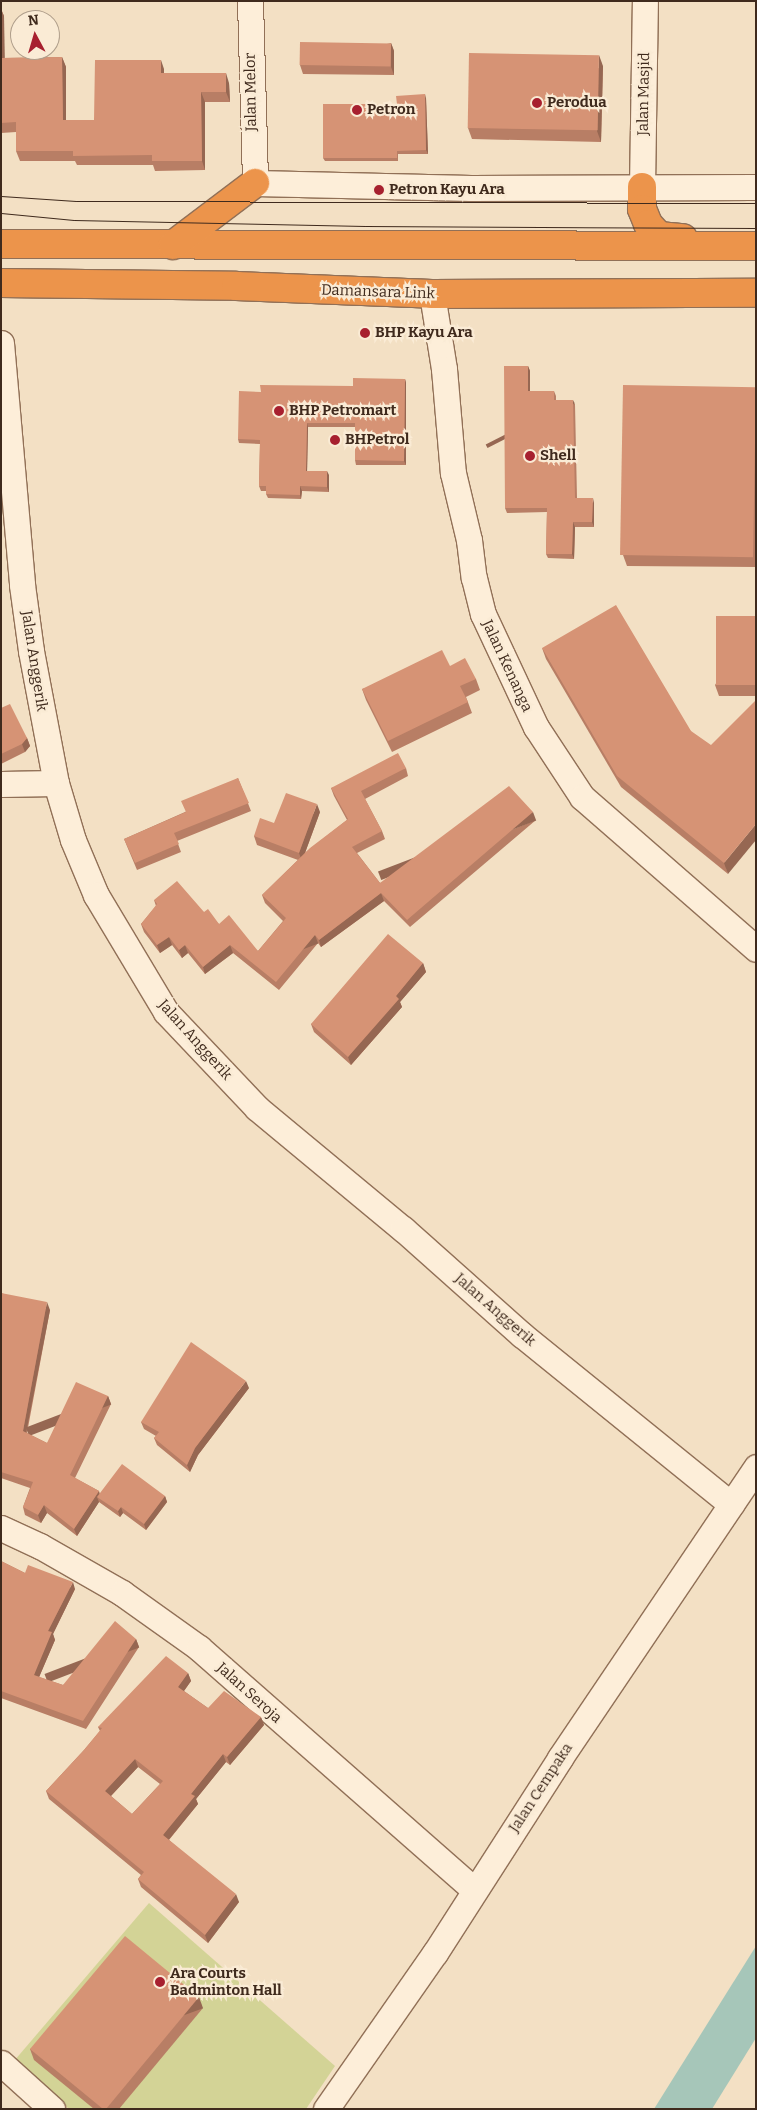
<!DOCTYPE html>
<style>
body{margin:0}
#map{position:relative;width:757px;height:2110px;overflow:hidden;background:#f3e0c4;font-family:Bitter,serif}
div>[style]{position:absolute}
.green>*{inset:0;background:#d3d396}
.water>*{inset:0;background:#a6c6b9}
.roads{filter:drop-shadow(1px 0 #917057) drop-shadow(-1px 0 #917057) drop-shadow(0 1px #917057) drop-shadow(0 -1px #917057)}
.minor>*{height:25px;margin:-12.5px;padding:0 12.5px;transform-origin:12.5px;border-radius:12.5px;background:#fdeed9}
.highway>*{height:28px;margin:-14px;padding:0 14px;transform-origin:14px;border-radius:14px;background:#ec944b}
.tram>*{height:1px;margin:-0.5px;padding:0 0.5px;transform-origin:0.5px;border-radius:0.5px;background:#3f2a1d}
.wall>*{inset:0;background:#b87e65}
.shaded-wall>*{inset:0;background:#966752;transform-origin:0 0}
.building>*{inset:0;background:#d69375;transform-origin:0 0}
.dots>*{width:14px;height:14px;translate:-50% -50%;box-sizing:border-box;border:2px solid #faebd5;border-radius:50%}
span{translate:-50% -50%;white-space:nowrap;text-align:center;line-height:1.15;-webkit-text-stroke:4.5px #faebd5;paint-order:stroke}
.street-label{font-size:15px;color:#3f2a1d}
.poi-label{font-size:15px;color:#3f2a1d;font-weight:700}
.left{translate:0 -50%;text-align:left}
.frame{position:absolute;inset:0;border:2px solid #3f2a1d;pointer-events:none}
.north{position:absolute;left:10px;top:10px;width:50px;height:50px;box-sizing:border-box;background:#faebd5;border:1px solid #af9e8b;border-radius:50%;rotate:354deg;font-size:14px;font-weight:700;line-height:20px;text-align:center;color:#3f2a1d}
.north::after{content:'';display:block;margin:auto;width:18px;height:22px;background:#a7202f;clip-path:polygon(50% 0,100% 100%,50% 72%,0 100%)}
</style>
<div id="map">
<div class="green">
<div style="clip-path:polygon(149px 1903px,335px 2066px,306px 2109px,69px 2109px,14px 2061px)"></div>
</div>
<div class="water">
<div style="clip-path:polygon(756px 1946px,756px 2038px,712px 2109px,654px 2109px)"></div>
</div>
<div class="roads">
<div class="minor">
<div style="left:250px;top:1px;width:182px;rotate:88.4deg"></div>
<div style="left:255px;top:183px;width:216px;rotate:1.3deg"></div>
<div style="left:471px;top:188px;width:285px;rotate:-0.2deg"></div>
<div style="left:642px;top:187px;width:186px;rotate:-89.1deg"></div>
<div style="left:432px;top:294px;width:76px;rotate:80.9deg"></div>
<div style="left:444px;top:369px;width:104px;rotate:85.1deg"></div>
<div style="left:453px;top:473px;width:69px;rotate:76.6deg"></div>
<div style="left:469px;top:540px;width:38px;rotate:83deg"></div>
<div style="left:474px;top:578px;width:37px;rotate:76deg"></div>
<div style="left:483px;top:614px;width:125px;rotate:64.9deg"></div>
<div style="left:536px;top:727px;width:84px;rotate:56.7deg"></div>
<div style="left:582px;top:797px;width:231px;rotate:41.1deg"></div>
<div style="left:1px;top:343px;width:243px;rotate:85deg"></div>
<div style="left:22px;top:585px;width:67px;rotate:82.2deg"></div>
<div style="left:31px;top:651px;width:134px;rotate:79.3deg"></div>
<div style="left:56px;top:783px;width:59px;rotate:73.4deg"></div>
<div style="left:73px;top:840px;width:60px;rotate:67.3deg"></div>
<div style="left:96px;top:895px;width:136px;rotate:59.1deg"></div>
<div style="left:166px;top:1012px;width:132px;rotate:46.5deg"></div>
<div style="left:257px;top:1108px;width:190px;rotate:39.7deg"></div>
<div style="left:403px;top:1229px;width:159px;rotate:41.7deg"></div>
<div style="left:522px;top:1335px;width:269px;rotate:39deg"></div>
<div style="left:1px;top:784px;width:55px;rotate:-1deg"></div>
<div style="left:1px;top:1528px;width:43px;rotate:24.8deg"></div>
<div style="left:40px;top:1546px;width:95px;rotate:29.8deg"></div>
<div style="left:122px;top:1593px;width:95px;rotate:35.5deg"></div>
<div style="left:199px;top:1648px;width:366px;rotate:41.3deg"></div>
<div style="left:1px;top:2063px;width:69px;rotate:42deg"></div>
<div style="left:326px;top:2109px;width:190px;rotate:-55.1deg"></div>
<div style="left:435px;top:1953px;width:232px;rotate:-57.3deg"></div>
<div style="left:560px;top:1758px;width:351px;rotate:-56deg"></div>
</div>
<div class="highway">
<div style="left:642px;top:187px;width:22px;rotate:90deg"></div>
<div style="left:642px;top:209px;width:16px;rotate:68deg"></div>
<div style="left:648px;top:224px;width:16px;rotate:47deg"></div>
<div style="left:659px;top:236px;width:24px;rotate:5deg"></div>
<div style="left:1px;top:244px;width:755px;rotate:0.15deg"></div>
<div style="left:173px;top:245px;width:103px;rotate:-37.1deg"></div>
<div style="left:1px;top:283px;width:235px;rotate:0.7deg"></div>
<div style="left:236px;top:286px;width:196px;rotate:2.3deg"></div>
<div style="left:432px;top:294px;width:324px;rotate:-0.2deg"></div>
</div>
</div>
<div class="tram">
<div style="left:1px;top:196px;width:75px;rotate:3.8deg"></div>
<div style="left:76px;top:201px;width:680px;rotate:0.17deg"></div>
<div style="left:1px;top:213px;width:73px;rotate:5.5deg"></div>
<div style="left:74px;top:220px;width:291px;rotate:1.2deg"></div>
<div style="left:365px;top:226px;width:391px;rotate:0.3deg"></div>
</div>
<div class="wall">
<div style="clip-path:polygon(1px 9px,4px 16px,4px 58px,62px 57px,66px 67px,66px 120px,94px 120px,164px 69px,164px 73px,229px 83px,230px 102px,205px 102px,205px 170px,155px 171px,153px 165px,77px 165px,75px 161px,20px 161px,16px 151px,16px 132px,1px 133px)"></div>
<div style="clip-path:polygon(391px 43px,394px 51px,394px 75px,303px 74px,300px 65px)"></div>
<div style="clip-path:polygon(603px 66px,601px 142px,472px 139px,468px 128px)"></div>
<div style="clip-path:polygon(426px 98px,428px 154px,398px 154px,398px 161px,325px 161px,323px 158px,397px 104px)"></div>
<div style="clip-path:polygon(528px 366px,530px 371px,530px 391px,554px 391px,556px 396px,556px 400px,575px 404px,577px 498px,594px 503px,594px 527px,575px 527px,574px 559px,548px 558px,546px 554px,547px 512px,507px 513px,505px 508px)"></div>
<div style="clip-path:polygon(405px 379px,406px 383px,406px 465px,356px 465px,355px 460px,355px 427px,308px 427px,307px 471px,329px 475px,329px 492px,302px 491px,301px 499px,268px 498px,266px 494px,266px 491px,261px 491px,259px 486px,260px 444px,239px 443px,238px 439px,261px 392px,353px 386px)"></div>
<div style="clip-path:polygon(756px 387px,756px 567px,627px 566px,623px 555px)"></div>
<div style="clip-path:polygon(756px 616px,756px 696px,719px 696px,715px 685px)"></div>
<div style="clip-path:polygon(542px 648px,691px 731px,728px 874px,621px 787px,546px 659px)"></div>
<div style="clip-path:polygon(450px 666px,476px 679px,480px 690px,466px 697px,472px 713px,392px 752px,366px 700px,362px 689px)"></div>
<div style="clip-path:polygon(1px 708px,27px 738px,30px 746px,25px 752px,1px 764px)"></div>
<div style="clip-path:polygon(406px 768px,408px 776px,365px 799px,382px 831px,385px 839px,357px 853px,380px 883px,536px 820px,410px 927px,384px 901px,321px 947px,318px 943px,279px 990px,233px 953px,205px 974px,188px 953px,182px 958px,172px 945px,160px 953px,144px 932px,141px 924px,156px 906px,154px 900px,204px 912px,219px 924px,258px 951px,283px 921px,265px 903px,262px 895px,298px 860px,257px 845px,254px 836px,274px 823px,320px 812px,305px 853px,347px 820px,334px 796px,331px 788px)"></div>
<div style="clip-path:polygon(238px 778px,251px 811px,177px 841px,181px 852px,137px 870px,124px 839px,185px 812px)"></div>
<div style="clip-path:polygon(423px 963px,426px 972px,400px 1002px,402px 1007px,351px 1065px,314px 1032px,311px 1024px)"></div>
<div style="clip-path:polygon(1px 1293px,50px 1310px,27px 1433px,47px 1443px,108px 1396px,111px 1404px,75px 1478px,99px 1491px,99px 1494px,165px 1496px,167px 1502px,146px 1530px,123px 1513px,120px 1517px,99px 1502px,77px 1536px,47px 1513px,41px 1523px,25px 1515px,23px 1507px,30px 1488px,1px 1478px)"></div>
<div style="clip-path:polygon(249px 1388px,198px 1455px,190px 1472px,157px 1445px,154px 1438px,156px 1436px,144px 1429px,141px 1422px)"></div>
<div style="clip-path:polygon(1px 1561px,25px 1573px,75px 1589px,53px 1634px,55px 1640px,39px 1677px,63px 1685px,136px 1639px,139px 1647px,86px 1729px,1px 1698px)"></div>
<div style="clip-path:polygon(evenodd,188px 1673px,191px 1681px,184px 1691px,208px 1708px,261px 1717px,264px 1725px,230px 1765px,226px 1762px,196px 1799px,198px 1804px,169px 1840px,239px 1902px,208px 1943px,141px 1887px,138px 1879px,141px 1875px,49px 1799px,46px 1791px,84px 1750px,100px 1731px,98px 1727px,188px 1673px,138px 1767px,160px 1784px,132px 1814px,111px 1796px,138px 1767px)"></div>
<div style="clip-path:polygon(203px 2008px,119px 2109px,94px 2109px,34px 2060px,30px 2049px)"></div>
</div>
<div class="shaded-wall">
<div style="clip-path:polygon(1px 9px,4px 16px,5px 67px,1px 58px)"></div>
<div style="clip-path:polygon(391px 43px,394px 51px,394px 75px,391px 67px)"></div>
<div style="clip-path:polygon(599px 55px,603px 66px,601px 142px,597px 131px)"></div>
<div style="clip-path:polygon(62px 57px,66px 67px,66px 130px,63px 120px)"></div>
<div style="clip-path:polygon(161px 60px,164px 69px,164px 83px,161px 73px)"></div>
<div style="clip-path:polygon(226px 73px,229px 83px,230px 102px,226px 92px)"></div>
<div style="clip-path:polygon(201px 92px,205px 102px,205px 170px,202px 161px)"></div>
<div style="clip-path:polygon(425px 94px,426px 98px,428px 154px,426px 150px)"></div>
<div style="clip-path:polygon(528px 366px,530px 371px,530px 396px,528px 391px)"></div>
<div style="clip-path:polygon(405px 379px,406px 383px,406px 465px,404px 461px)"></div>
<div style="left:573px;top:400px;width:4px;height:98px;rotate:63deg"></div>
<div style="clip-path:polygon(307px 423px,308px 427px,307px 475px,306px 471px)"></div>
<div style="clip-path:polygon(327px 471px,329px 475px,329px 492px,327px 487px)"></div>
<div style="clip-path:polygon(300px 486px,302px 491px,301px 499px,300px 495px)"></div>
<div style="clip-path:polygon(593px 498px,594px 503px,594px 527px,592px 522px)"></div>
<div style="clip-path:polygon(573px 522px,575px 527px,574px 559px,572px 554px)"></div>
<div style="clip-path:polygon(27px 738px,30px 746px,25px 752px,22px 744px)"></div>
<div style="clip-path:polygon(317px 804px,320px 812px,302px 861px,299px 853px)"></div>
<div style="left:533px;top:812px;width:9px;height:166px;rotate:69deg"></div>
<div style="clip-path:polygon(756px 824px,756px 840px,728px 874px,724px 863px)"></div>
<div style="clip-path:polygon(381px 893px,384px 901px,321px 947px,319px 940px)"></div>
<div style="left:315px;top:935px;width:9px;height:61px;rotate:69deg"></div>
<div style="clip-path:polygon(169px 937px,172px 945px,160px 953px,157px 945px)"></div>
<div style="clip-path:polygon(185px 945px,188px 953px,182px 958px,179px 950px)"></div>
<div style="clip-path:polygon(230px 945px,233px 953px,205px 974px,203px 967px)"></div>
<div style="clip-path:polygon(423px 963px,426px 972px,400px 1002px,402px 1007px,351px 1065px,348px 1057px,396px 996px)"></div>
<div style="clip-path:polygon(47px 1302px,50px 1310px,25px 1438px,23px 1431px)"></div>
<div style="clip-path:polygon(246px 1381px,249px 1388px,198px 1455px,190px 1472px,187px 1465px,195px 1448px)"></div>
<div style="left:108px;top:1396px;width:9px;height:88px;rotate:69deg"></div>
<div style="clip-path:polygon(99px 1491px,101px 1498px,97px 1497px,99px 1502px,77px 1536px,74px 1529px)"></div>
<div style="clip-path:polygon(165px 1496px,167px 1502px,146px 1530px,144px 1524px)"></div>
<div style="clip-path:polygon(44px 1505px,47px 1513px,41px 1523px,38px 1515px)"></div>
<div style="clip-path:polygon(121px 1507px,123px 1513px,120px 1517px,118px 1511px)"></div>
<div style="clip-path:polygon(73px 1582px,75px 1589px,53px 1634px,55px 1640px,37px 1682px,34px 1675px,48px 1631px)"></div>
<div style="left:136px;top:1639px;width:9px;height:98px;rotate:69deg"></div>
<div style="clip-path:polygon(188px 1673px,191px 1681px,181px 1695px,178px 1687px)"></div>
<div style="clip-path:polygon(261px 1717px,264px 1725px,230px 1765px,227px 1757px)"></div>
<div style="clip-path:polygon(223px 1754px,226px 1762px,196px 1799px,198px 1804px,166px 1843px,163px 1835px,191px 1794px)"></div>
<div style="clip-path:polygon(135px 1759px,138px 1767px,108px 1799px,105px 1791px)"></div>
<div style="clip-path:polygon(236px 1894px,239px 1902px,208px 1943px,205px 1935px)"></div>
<div style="left:199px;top:1997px;width:12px;height:146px;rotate:70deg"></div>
</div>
<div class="building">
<div style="left:300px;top:42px;width:91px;height:23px;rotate:1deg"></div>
<div style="left:469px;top:53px;width:130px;height:75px;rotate:1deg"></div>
<div style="clip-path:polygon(62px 57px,63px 120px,94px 120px,95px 60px,161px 60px,161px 73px,226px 73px,226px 92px,201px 92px,202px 161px,152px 161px,152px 155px,73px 156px,73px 151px,16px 151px,16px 122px,1px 123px,1px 58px)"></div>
<div style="clip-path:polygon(425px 94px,426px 150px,397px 151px,397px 158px,323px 158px,323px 104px,397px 104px,396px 96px)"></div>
<div style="clip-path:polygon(504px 366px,528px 366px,528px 391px,554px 391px,554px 400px,573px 400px,575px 498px,593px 498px,592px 522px,573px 522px,572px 554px,546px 554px,547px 508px,505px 508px)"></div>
<div style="clip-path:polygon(353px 378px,405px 379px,404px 461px,355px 460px,355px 423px,307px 423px,306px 471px,327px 471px,327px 487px,300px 486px,300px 495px,266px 494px,266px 486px,259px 486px,260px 440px,238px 439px,239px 391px,261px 392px,260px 385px,353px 386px)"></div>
<div style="left:623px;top:385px;width:133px;height:170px;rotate:1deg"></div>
<div style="clip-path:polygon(616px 605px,691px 731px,711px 745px,756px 700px,756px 824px,724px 863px,617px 776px,542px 648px)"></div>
<div style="left:716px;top:616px;width:40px;height:69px"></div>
<div style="clip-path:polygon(442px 650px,450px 666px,465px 658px,476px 679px,460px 686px,468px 702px,388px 741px,362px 689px)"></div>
<div style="clip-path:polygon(10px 704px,27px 738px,22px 744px,1px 754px,1px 708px)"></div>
<div style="clip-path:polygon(398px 753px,406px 768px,361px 791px,382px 831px,352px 847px,380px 883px,509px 786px,533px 812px,407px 920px,381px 893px,319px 940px,315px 935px,276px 982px,230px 945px,203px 967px,185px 945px,179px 950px,169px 937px,157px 945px,141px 924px,157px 904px,154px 900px,177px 881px,204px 912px,208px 909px,219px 924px,229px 915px,258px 951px,286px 918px,262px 895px,310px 848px,348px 819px,331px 788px)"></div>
<div style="clip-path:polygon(238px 778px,249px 803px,174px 833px,179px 844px,135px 863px,124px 839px,186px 812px,181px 801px)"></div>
<div style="clip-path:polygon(286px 793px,317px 804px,299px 853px,254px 836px,260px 818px,274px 823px)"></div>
<div style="clip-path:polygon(388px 934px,423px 963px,396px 996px,399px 999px,348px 1057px,311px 1024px)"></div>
<div style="clip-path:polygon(1px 1293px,47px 1302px,23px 1431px,47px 1443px,76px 1382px,108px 1396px,70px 1475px,99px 1491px,74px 1529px,44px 1505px,38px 1515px,23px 1507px,33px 1482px,1px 1472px)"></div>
<div style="clip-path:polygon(191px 1342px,246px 1381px,195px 1448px,187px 1465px,154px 1438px,159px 1432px,141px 1422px)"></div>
<div style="clip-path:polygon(122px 1464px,165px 1496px,144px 1524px,121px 1507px,118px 1511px,97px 1497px)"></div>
<div style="clip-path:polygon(1px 1561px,25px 1573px,28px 1565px,73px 1582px,48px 1631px,52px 1632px,34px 1675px,63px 1685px,115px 1621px,136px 1639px,83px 1721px,1px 1691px)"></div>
<div style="clip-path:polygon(evenodd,166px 1656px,188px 1673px,178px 1687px,208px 1708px,224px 1691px,261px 1717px,227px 1757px,223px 1754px,191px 1794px,195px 1796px,163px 1835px,236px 1894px,205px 1935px,138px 1879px,144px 1872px,46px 1791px,84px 1750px,102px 1728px,98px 1727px,166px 1656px,135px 1759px,163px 1781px,132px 1814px,105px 1791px,135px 1759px)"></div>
<div style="clip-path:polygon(125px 1936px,199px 1997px,106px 2109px,103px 2109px,30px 2049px)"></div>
</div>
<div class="dots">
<div style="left:537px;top:103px;background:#a7202f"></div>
<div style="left:357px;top:110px;background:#a7202f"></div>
<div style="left:379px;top:190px;background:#a7202f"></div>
<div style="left:365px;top:333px;background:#a7202f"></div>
<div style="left:279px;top:411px;background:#a7202f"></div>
<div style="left:335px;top:440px;background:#a7202f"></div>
<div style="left:530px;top:456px;background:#a7202f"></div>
<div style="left:160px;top:1982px;background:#a7202f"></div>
</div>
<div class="street-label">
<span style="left:251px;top:92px;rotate:-91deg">Jalan Melor</span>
<span style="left:644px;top:94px;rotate:-89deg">Jalan Masjid</span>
<span style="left:378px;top:292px;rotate:2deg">Damansara Link</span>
<span style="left:34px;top:661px;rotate:81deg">Jalan Anggerik</span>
<span style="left:507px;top:666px;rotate:65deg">Jalan Kenanga</span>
<span style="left:195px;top:1040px;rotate:48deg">Jalan Anggerik</span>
<span style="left:495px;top:1310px;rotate:41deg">Jalan Anggerik</span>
<span style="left:249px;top:1693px;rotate:42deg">Jalan Seroja</span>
<span style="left:541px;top:1788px;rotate:-57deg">Jalan Cempaka</span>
</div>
<div class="poi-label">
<span class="left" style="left:547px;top:103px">Perodua</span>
<span class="left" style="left:367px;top:110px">Petron</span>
<span class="left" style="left:389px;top:190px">Petron Kayu Ara</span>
<span class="left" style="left:375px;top:333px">BHP Kayu Ara</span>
<span class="left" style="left:289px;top:411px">BHP Petromart</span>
<span class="left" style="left:345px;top:440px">BHPetrol</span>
<span class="left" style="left:540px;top:456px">Shell</span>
<span class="left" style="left:170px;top:1982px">Ara Courts<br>Badminton Hall</span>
</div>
<div class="frame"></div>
<div class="north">N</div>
</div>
